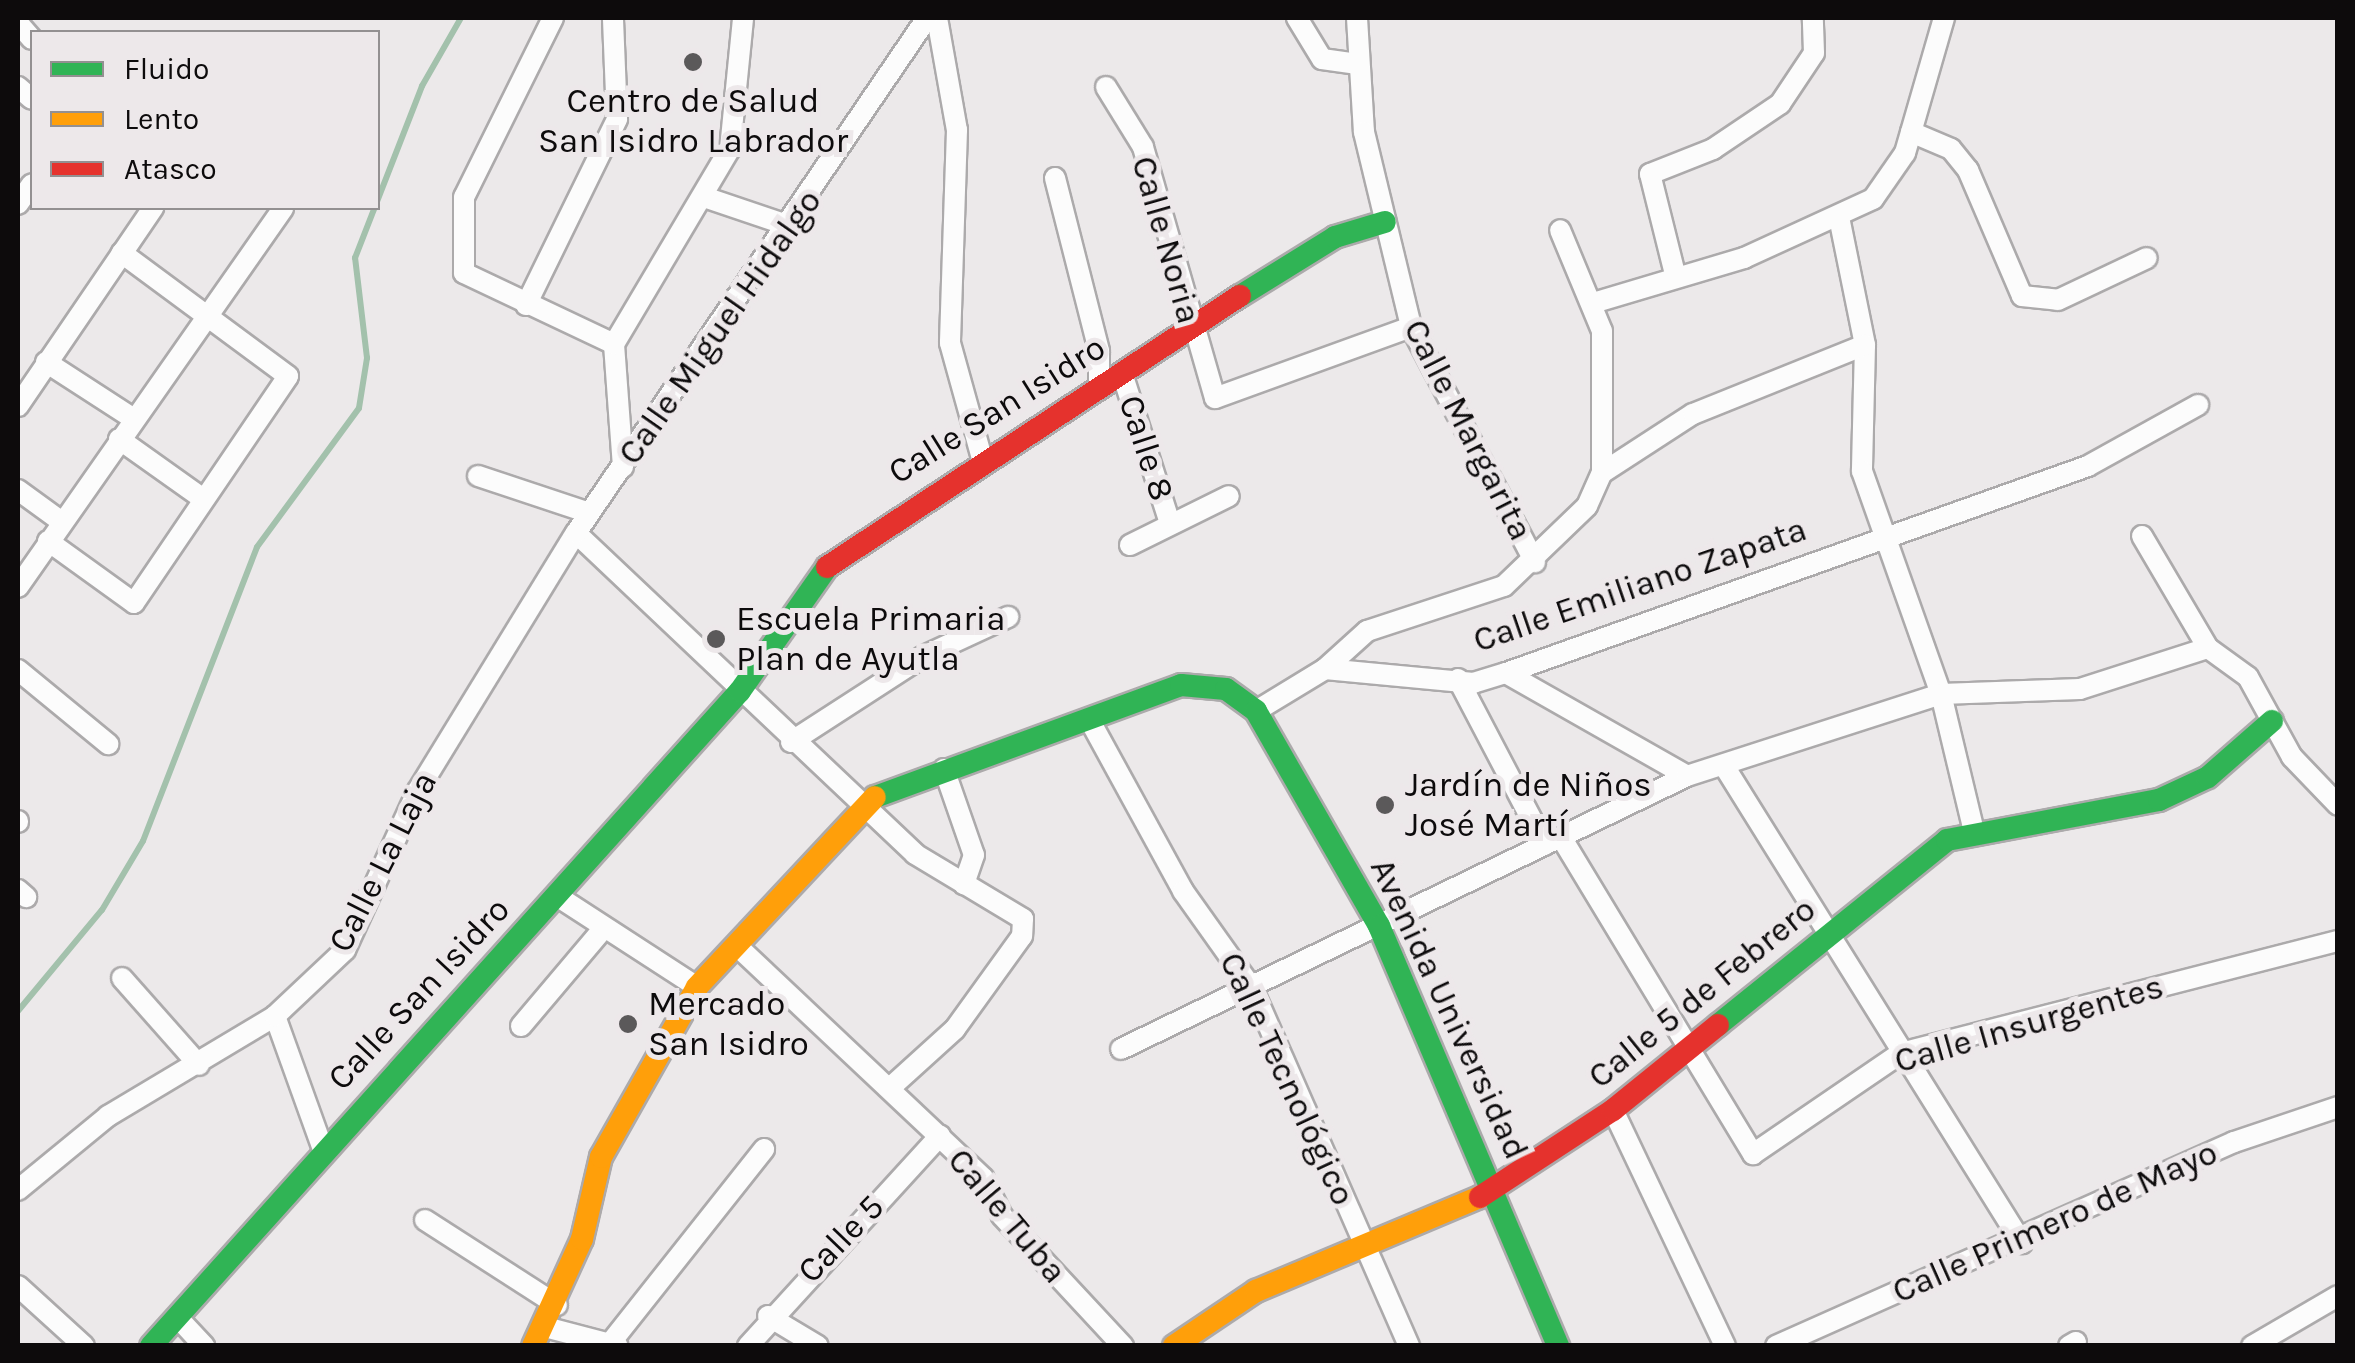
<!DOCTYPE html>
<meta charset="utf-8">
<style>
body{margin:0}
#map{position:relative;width:2355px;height:1363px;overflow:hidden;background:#ece9ea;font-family:Karla,sans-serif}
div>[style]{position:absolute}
.stream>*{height:6px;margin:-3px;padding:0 3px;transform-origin:3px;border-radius:3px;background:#a3c1ac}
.roads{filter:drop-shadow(2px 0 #acaaab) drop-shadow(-2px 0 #acaaab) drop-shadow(0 2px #acaaab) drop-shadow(0 -2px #acaaab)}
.street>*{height:20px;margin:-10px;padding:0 10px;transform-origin:10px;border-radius:10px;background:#fcfcfc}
.fast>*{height:22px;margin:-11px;padding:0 11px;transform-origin:11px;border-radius:11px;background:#30b455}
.slow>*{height:22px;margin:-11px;padding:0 11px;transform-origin:11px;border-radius:11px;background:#ff9f0a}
.jam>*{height:22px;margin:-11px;padding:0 11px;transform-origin:11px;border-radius:11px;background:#e5322d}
.dots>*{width:28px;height:28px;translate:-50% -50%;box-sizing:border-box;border:5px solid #ede8ea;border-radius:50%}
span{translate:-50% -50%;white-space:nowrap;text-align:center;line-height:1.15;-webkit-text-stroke:10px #ede8ea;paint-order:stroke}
.poi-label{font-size:35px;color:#0d0b0c}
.left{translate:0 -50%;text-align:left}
.street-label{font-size:35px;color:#0d0b0c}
.frame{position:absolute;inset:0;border:20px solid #0d0b0c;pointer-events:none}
.legend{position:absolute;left:30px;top:30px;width:350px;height:180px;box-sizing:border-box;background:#ede8ea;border:2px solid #939091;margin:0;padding:12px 18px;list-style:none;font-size:30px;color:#0d0b0c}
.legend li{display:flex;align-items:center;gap:20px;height:50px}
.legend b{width:50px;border:2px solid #939091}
</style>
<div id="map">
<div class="stream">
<div style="left:18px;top:1011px;width:131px;rotate:-50.3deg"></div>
<div style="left:102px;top:910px;width:80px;rotate:-59.3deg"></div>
<div style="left:143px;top:841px;width:315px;rotate:-68.8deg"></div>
<div style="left:257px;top:547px;width:172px;rotate:-53.7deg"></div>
<div style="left:359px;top:408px;width:51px;rotate:-80.9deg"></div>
<div style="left:367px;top:358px;width:101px;rotate:-96.8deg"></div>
<div style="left:355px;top:258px;width:185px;rotate:-68.7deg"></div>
<div style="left:422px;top:86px;width:78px;rotate:-60.2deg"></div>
</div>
<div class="roads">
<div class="street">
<div style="left:553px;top:18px;width:200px;rotate:116.4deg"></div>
<div style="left:464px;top:197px;width:76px;rotate:90deg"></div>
<div style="left:464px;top:273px;width:166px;rotate:25.3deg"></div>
<div style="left:937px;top:18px;width:114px;rotate:79.9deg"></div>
<div style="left:957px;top:130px;width:213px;rotate:91.9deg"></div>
<div style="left:950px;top:343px;width:123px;rotate:74.5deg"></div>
<div style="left:1297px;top:18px;width:48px;rotate:58.6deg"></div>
<div style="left:1322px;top:59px;width:36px;rotate:8deg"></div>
<div style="left:1357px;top:18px;width:114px;rotate:86.5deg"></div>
<div style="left:1364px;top:132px;width:201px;rotate:76.4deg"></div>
<div style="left:1411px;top:327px;width:266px;rotate:62.2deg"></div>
<div style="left:18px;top:23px;width:21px;rotate:49deg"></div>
<div style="left:18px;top:87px;width:18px;rotate:41deg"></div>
<div style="left:1106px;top:87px;width:70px;rotate:58.3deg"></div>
<div style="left:1143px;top:147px;width:261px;rotate:74deg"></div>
<div style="left:1215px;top:398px;width:208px;rotate:-19.9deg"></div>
<div style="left:1911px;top:132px;width:43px;rotate:23deg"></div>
<div style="left:1951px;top:149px;width:27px;rotate:51deg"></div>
<div style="left:1968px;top:170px;width:137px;rotate:66.8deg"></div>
<div style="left:2022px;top:296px;width:36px;rotate:6deg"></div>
<div style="left:2058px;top:300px;width:98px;rotate:-25.3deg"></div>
<div style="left:1055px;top:178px;width:179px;rotate:75.7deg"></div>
<div style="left:1099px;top:351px;width:37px;rotate:90deg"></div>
<div style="left:704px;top:197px;width:94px;rotate:18.6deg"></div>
<div style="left:18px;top:204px;width:24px;rotate:-55deg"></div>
<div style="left:1840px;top:222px;width:126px;rotate:78.5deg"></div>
<div style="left:1865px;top:345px;width:126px;rotate:91.4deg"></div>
<div style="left:1862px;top:471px;width:237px;rotate:70.5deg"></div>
<div style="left:1941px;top:694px;width:141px;rotate:76.5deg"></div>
<div style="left:1675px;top:274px;width:103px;rotate:-104deg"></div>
<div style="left:1650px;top:174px;width:68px;rotate:-21.6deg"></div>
<div style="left:1713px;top:149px;width:81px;rotate:-33.9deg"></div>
<div style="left:1780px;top:104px;width:61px;rotate:-56.3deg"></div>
<div style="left:1814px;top:53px;width:35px;rotate:-92deg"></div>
<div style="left:1593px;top:303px;width:158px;rotate:-16.6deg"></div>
<div style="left:1744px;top:258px;width:142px;rotate:-24.6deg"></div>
<div style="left:1873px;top:199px;width:56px;rotate:-55.2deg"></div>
<div style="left:1905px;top:153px;width:141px;rotate:-73.9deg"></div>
<div style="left:526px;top:305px;width:207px;rotate:-63.9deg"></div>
<div style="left:617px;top:119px;width:101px;rotate:-92.3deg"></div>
<div style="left:46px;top:362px;width:105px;rotate:32.9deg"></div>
<div style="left:1122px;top:373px;width:157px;rotate:72.3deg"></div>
<div style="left:18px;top:406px;width:240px;rotate:-55.7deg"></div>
<div style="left:119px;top:439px;width:102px;rotate:35.4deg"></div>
<div style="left:623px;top:467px;width:123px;rotate:-94.2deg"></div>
<div style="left:614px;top:344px;width:227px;rotate:-59.3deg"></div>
<div style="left:730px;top:149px;width:132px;rotate:-84.3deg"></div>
<div style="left:1602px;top:473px;width:108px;rotate:-33deg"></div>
<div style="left:1693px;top:414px;width:185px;rotate:-21.9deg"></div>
<div style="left:478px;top:476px;width:117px;rotate:18.4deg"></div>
<div style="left:18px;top:490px;width:54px;rotate:36deg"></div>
<div style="left:576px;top:533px;width:467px;rotate:43.4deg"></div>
<div style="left:915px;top:854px;width:126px;rotate:31deg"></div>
<div style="left:1023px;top:919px;width:17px;rotate:93deg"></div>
<div style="left:1022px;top:936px;width:115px;rotate:125.8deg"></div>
<div style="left:955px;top:1029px;width:86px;rotate:137.8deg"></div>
<div style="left:2142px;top:536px;width:130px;rotate:59.5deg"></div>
<div style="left:2208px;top:648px;width:49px;rotate:35.9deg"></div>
<div style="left:2248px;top:677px;width:91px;rotate:61.2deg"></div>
<div style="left:2292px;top:757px;width:66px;rotate:46.2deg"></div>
<div style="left:48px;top:541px;width:106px;rotate:35.8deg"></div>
<div style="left:134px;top:603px;width:274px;rotate:-55.8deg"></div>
<div style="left:288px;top:376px;width:207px;rotate:-143.5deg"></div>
<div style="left:1130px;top:545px;width:110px;rotate:-26.3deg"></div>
<div style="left:18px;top:587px;width:462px;rotate:-55deg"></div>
<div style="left:1325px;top:669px;width:57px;rotate:-42.1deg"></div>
<div style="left:1367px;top:631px;width:144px;rotate:-18.2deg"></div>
<div style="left:1504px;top:586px;width:115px;rotate:-43.9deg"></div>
<div style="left:1587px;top:506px;width:36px;rotate:-66deg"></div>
<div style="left:1602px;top:473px;width:142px;rotate:-90deg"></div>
<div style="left:1602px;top:331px;width:109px;rotate:-112.6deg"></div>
<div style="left:18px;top:670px;width:117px;rotate:39.4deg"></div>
<div style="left:1506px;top:673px;width:208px;rotate:29.6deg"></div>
<div style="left:1458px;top:679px;width:187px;rotate:62.3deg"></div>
<div style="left:1256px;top:711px;width:81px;rotate:-31.3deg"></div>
<div style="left:1325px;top:669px;width:149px;rotate:5.4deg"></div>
<div style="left:1473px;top:683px;width:34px;rotate:-17deg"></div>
<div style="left:1506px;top:673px;width:618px;rotate:-19.58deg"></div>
<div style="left:2088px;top:466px;width:126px;rotate:-29deg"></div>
<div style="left:1089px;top:719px;width:196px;rotate:61.3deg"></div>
<div style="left:1183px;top:891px;width:119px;rotate:54.6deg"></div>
<div style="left:1252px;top:988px;width:391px;rotate:66.3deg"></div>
<div style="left:791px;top:742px;width:158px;rotate:-32.9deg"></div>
<div style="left:924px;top:656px;width:93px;rotate:-24.9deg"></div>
<div style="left:944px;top:769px;width:91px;rotate:70.8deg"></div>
<div style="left:974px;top:855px;width:31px;rotate:109deg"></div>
<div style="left:1726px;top:769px;width:559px;rotate:58.02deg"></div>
<div style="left:18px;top:821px;width:1px;rotate:90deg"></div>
<div style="left:1561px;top:837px;width:371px;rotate:58.8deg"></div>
<div style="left:1753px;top:1154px;width:179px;rotate:-34.3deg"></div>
<div style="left:1901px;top:1053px;width:451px;rotate:-14.4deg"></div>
<div style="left:18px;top:890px;width:11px;rotate:41deg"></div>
<div style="left:557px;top:896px;width:167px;rotate:33deg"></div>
<div style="left:736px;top:945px;width:340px;rotate:43.3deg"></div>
<div style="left:983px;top:1178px;width:42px;rotate:63.4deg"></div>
<div style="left:1002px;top:1216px;width:178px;rotate:47.1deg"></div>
<div style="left:122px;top:978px;width:116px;rotate:48.5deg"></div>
<div style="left:275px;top:1016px;width:141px;rotate:70.2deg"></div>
<div style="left:521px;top:1026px;width:126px;rotate:-49.8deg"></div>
<div style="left:1121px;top:1049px;width:628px;rotate:-25.75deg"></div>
<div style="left:1687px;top:776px;width:267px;rotate:-17.9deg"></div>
<div style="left:1941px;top:694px;width:139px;rotate:-2.1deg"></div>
<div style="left:2080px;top:689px;width:134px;rotate:-17.8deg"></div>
<div style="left:1613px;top:1110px;width:261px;rotate:64.6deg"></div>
<div style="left:18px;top:1190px;width:117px;rotate:-39.4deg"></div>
<div style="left:108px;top:1116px;width:195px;rotate:-30.9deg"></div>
<div style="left:275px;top:1016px;width:96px;rotate:-43.3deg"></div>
<div style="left:345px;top:950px;width:174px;rotate:-65.5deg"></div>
<div style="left:417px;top:792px;width:304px;rotate:-58.5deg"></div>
<div style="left:576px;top:533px;width:623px;rotate:-55.72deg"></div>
<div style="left:425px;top:1220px;width:157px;rotate:32.8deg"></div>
<div style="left:18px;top:1286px;width:89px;rotate:42.3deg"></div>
<div style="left:768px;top:1316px;width:58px;rotate:31deg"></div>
<div style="left:179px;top:1319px;width:37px;rotate:47deg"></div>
<div style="left:545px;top:1327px;width:75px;rotate:14.6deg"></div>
<div style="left:612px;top:1341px;width:245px;rotate:-51.6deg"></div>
<div style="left:748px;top:1346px;width:285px;rotate:-47.6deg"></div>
<div style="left:1776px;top:1346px;width:501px;rotate:-24.01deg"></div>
<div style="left:2234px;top:1142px;width:110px;rotate:-18.6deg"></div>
<div style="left:2069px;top:1346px;width:8px;rotate:-30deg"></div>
<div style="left:2252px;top:1346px;width:99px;rotate:-30.2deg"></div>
</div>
<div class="fast">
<div style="left:1240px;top:296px;width:112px;rotate:-31.8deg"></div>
<div style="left:1335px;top:237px;width:52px;rotate:-16.7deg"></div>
<div style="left:875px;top:797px;width:326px;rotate:-20.1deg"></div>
<div style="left:1181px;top:685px;width:45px;rotate:5.1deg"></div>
<div style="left:1226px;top:689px;width:37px;rotate:36deg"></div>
<div style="left:1256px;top:711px;width:248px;rotate:60.2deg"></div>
<div style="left:1379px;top:926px;width:457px;rotate:66.9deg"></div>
<div style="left:1718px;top:1025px;width:294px;rotate:-38.9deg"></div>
<div style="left:1947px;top:840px;width:216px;rotate:-10.7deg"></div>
<div style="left:2159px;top:800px;width:54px;rotate:-25.1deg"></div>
<div style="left:2208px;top:777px;width:85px;rotate:-41.2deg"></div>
<div style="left:151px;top:1346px;width:881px;rotate:-48.04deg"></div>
<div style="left:740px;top:691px;width:151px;rotate:-54.9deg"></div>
</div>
<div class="slow">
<div style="left:533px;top:1346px;width:118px;rotate:-65.4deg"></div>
<div style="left:582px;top:1239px;width:84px;rotate:-77deg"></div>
<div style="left:601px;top:1157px;width:195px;rotate:-60.5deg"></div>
<div style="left:697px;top:987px;width:260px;rotate:-46.9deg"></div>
<div style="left:1174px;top:1346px;width:99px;rotate:-33.9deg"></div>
<div style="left:1256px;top:1291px;width:243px;rotate:-22.8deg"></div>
</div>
<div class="jam">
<div style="left:827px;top:567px;width:494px;rotate:-33.3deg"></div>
<div style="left:1480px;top:1197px;width:159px;rotate:-33.2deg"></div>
<div style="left:1613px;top:1110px;width:135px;rotate:-39deg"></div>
</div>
</div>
<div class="dots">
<div style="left:693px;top:62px;background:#5b595a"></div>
<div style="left:716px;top:639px;background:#5b595a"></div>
<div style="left:1385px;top:805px;background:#5b595a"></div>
<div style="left:628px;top:1024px;background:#5b595a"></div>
</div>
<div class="poi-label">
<span style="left:693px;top:121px">Centro de Salud<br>San Isidro Labrador</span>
<span class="left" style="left:736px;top:639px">Escuela Primaria<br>Plan de Ayutla</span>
<span class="left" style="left:1405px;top:805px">Jardín de Niños<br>José Martí</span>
<span class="left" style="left:648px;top:1024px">Mercado<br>San Isidro</span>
</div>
<div class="street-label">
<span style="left:1166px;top:240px;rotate:74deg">Calle Noria</span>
<span style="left:720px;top:327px;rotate:-55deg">Calle Miguel Hidalgo</span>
<span style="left:997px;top:410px;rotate:-32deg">Calle San Isidro</span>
<span style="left:1468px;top:430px;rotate:63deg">Calle Margarita</span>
<span style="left:1146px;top:448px;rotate:72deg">Calle 8</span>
<span style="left:1640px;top:585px;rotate:-19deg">Calle Emiliano Zapata</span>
<span style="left:383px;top:862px;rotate:-63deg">Calle La Laja</span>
<span style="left:1702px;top:993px;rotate:-39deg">Calle 5 de Febrero</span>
<span style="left:419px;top:994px;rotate:-47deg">Calle San Isidro</span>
<span style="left:1449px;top:1009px;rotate:65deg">Avenida Universidad</span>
<span style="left:2029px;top:1024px;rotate:-16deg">Calle Insurgentes</span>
<span style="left:1287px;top:1079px;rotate:65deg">Calle Tecnológico</span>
<span style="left:1007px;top:1216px;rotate:50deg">Calle Tuba</span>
<span style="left:2055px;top:1222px;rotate:-24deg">Calle Primero de Mayo</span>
<span style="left:841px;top:1239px;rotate:-46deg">Calle 5</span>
</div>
<div class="frame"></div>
<ul class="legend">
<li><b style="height:12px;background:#30b455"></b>Fluido</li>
<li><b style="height:12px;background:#ff9f0a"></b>Lento</li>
<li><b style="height:12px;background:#e5322d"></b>Atasco</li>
</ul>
</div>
